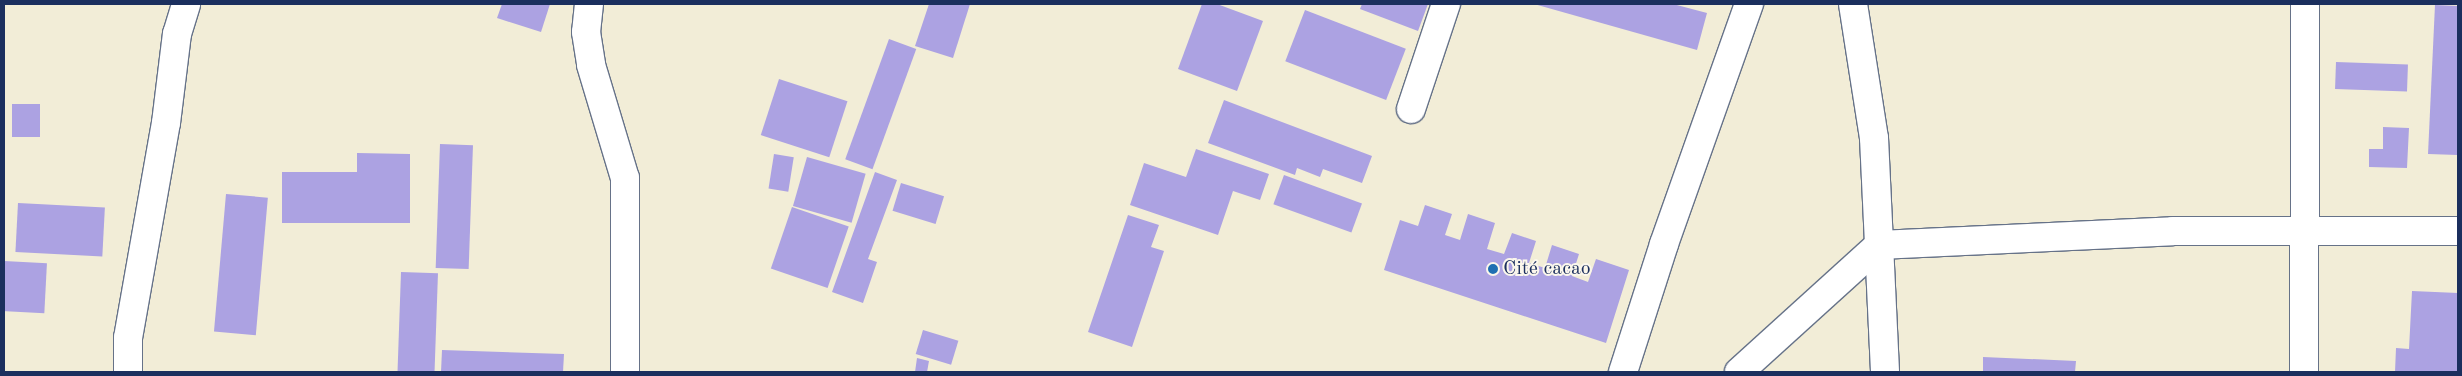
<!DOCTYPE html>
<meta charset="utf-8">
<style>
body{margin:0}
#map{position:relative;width:2462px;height:376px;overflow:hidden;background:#f2edd7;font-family:"Old Standard TT",serif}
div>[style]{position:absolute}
.building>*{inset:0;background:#aca2e2;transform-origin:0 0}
.roads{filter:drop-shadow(1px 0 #667288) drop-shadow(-1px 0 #667288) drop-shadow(0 1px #667288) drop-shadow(0 -1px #667288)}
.minor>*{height:28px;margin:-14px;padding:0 14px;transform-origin:14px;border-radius:14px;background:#fff}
.dots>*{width:14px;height:14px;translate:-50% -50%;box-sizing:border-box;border:2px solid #fbf7ec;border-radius:50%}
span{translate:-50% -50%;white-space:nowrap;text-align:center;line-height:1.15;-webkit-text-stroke:4px #fbf7ec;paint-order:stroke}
.poi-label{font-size:20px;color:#1b2f5e}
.left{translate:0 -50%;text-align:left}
.frame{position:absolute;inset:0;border:5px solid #1b2f5e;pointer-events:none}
</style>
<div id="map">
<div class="building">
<div style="clip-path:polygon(502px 4px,550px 4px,541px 32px,497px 18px)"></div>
<div style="clip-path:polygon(929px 4px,970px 4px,953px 58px,915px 46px)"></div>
<div style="clip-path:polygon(1202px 4px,1217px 4px,1263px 21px,1237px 91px,1178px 69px)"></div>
<div style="clip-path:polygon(1362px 4px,1428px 4px,1418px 31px,1360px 9px)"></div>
<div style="clip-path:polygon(1534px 4px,1673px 4px,1707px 13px,1697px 50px)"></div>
<div style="clip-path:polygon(2435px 5px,2458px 6px,2458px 155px,2428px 154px)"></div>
<div style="left:1305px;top:10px;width:108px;height:55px;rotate:21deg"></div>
<div style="left:889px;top:39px;width:29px;height:128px;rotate:20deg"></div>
<div style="left:2336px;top:62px;width:72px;height:27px;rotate:2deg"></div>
<div style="left:779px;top:79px;width:72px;height:59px;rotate:18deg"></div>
<div style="clip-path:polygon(1224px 100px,1372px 156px,1362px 183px,1323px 169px,1320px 177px,1297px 168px,1295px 175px,1208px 143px)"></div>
<div style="left:12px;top:104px;width:28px;height:33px"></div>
<div style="clip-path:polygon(2383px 127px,2409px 128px,2407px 168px,2369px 167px,2369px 149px,2383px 149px)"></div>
<div style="left:440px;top:144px;width:33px;height:124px;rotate:2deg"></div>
<div style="clip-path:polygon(1196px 149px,1269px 174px,1260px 200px,1233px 191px,1218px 235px,1130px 205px,1144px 163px,1186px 177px)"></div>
<div style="clip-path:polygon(357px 153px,410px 154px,410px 223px,282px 223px,282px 172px,357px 172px)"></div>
<div style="left:774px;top:154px;width:20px;height:35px;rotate:9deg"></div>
<div style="left:807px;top:157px;width:61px;height:51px;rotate:16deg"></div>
<div style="clip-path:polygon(875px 172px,897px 180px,868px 259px,877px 262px,863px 303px,832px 292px)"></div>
<div style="left:1284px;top:175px;width:83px;height:31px;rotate:20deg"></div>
<div style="left:901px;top:183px;width:45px;height:29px;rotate:17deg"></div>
<div style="left:226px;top:194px;width:42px;height:138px;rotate:5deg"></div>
<div style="left:18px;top:203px;width:87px;height:49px;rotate:3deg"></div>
<div style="clip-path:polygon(1425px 205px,1452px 214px,1445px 235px,1460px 240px,1468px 214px,1495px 223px,1487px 249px,1504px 254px,1512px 233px,1536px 241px,1529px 263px,1545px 268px,1552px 245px,1579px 254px,1572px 276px,1588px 282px,1596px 259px,1629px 270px,1606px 343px,1384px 270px,1400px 220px,1418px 226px)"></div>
<div style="left:792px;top:207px;width:60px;height:65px;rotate:19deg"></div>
<div style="clip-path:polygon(1128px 215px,1159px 225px,1151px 247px,1164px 251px,1132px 347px,1088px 332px)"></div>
<div style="left:4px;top:261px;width:43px;height:50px;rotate:3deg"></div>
<div style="left:401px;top:272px;width:37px;height:100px;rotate:2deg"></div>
<div style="clip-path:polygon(2412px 291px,2458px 293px,2458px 372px,2395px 372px,2396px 348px,2409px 349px)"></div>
<div style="left:923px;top:330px;width:37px;height:25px;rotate:17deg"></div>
<div style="clip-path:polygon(442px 350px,564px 354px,563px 372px,441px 372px)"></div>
<div style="clip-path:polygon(1983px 357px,2076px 361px,2075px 372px,1983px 372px)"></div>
<div style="clip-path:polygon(917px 358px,929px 361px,927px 372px,915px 372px)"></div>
</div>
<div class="roads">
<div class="minor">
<div style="left:589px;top:4px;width:28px;rotate:96deg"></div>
<div style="left:586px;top:32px;width:33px;rotate:81deg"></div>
<div style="left:591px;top:65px;width:118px;rotate:73.3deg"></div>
<div style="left:625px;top:178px;width:194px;rotate:90deg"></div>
<div style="left:1853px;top:4px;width:136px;rotate:81.1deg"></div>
<div style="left:1874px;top:138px;width:234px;rotate:87.3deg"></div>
<div style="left:1411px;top:109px;width:111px;rotate:-71.6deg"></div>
<div style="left:128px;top:372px;width:34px;rotate:-90deg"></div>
<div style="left:128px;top:338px;width:218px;rotate:-80deg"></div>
<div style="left:166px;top:123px;width:90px;rotate:-83deg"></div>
<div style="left:177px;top:34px;width:31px;rotate:-73deg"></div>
<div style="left:1623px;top:372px;width:134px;rotate:-72.2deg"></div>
<div style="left:1664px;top:244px;width:255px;rotate:-70.5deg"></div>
<div style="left:1739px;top:372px;width:189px;rotate:-42.2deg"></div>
<div style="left:1879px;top:245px;width:294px;rotate:-2.7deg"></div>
<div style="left:2173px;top:231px;width:285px"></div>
<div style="left:2304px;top:372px;width:368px;rotate:-89.8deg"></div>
</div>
</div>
<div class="dots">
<div style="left:1493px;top:269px;background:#1f6fb2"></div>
</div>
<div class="poi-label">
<span class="left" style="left:1503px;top:269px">Cité cacao</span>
</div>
<div class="frame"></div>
</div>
